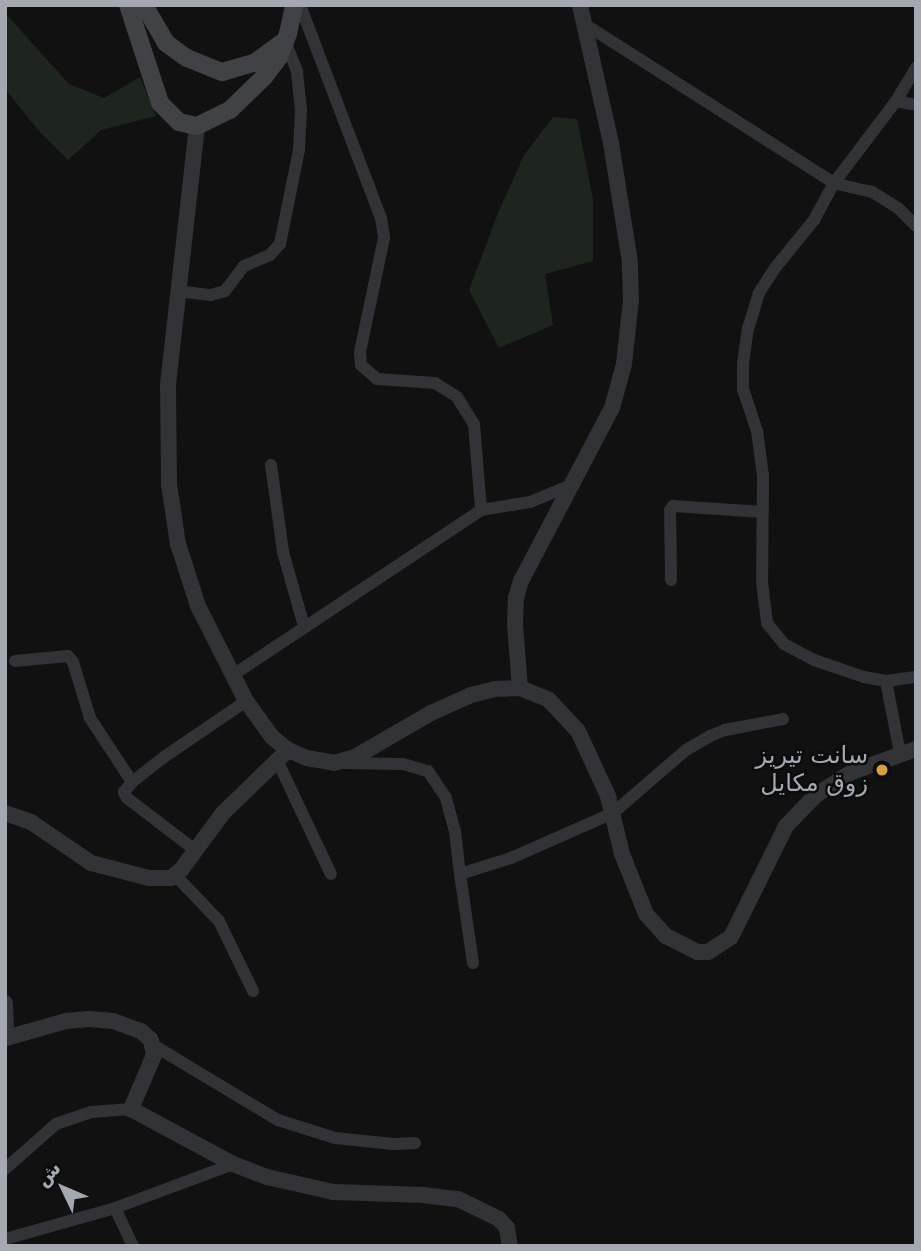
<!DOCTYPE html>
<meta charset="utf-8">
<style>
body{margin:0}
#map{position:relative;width:921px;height:1251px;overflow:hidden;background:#111112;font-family:"DejaVu Sans","Noto Sans Arabic",sans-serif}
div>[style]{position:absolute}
.green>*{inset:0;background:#1e241e}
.minor>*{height:12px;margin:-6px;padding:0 6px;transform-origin:6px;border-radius:6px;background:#323337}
.tertiary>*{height:16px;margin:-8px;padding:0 8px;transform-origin:8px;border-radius:8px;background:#323337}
.secondary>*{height:18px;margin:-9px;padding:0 9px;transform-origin:9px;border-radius:9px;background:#414246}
.dots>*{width:19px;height:19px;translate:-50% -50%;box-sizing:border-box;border:4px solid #0c0c0d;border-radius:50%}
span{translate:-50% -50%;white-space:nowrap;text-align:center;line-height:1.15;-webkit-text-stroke:5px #0c0c0d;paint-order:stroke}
.poi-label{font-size:24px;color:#a4a9b1}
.right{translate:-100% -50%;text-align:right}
.frame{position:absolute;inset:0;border:7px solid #a4a9b1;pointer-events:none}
.north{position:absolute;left:28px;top:1153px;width:70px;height:70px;-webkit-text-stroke:5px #0c0c0d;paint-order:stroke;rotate:314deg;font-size:19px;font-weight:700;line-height:28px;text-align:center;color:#a4a9b1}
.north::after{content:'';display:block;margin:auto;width:24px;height:32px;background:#a4a9b1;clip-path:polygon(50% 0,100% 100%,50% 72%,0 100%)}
</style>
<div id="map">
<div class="green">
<div style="clip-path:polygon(5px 13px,69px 84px,104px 98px,140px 77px,156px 116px,101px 130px,68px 160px,38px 130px,6px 90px)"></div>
<div style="clip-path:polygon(553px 117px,577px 119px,593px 199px,593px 261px,545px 274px,553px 325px,499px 348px,469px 290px,498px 213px,524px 155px)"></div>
</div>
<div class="minor">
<div style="left:300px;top:5px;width:228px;rotate:69.2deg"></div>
<div style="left:381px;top:218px;width:20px;rotate:81deg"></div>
<div style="left:384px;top:238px;width:116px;rotate:101.9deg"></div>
<div style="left:360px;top:352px;width:13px;rotate:86deg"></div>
<div style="left:361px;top:365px;width:21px;rotate:41deg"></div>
<div style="left:377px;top:379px;width:58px;rotate:3.9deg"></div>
<div style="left:435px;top:383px;width:26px;rotate:32deg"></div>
<div style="left:457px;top:397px;width:32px;rotate:58deg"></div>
<div style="left:474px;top:424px;width:86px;rotate:85.3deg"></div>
<div style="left:586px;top:25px;width:294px;rotate:32.5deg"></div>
<div style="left:834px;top:183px;width:103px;rotate:-52.9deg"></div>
<div style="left:896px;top:101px;width:20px;rotate:11deg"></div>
<div style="left:896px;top:101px;width:39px;rotate:-59deg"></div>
<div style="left:916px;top:226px;width:25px;rotate:-135deg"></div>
<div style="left:898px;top:208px;width:31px;rotate:-148deg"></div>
<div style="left:872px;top:192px;width:39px;rotate:-167deg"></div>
<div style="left:834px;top:183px;width:42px;rotate:118.4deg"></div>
<div style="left:814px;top:220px;width:62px;rotate:129.1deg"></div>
<div style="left:775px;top:268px;width:30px;rotate:123deg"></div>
<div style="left:759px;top:293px;width:37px;rotate:107deg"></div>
<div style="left:748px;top:328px;width:37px;rotate:98deg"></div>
<div style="left:743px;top:365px;width:24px;rotate:90deg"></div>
<div style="left:743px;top:389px;width:44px;rotate:71.6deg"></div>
<div style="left:757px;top:431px;width:45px;rotate:82.4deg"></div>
<div style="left:763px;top:476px;width:106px;rotate:90.5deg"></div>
<div style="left:762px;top:582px;width:41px;rotate:83deg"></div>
<div style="left:767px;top:623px;width:27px;rotate:51deg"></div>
<div style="left:784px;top:644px;width:34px;rotate:28deg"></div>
<div style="left:814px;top:660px;width:53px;rotate:18.8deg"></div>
<div style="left:864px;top:677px;width:22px;rotate:10deg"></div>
<div style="left:886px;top:681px;width:30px;rotate:-8deg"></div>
<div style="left:177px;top:291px;width:34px;rotate:7deg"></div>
<div style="left:211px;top:295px;width:15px;rotate:-16deg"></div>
<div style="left:225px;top:291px;width:31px;rotate:-53deg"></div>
<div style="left:244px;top:266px;width:28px;rotate:-23deg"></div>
<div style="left:270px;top:255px;width:15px;rotate:-48deg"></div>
<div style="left:280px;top:244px;width:96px;rotate:-78.6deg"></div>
<div style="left:299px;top:150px;width:40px;rotate:-87.1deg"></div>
<div style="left:301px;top:110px;width:39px;rotate:-96deg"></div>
<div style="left:297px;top:71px;width:32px;rotate:-112deg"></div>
<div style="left:271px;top:465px;width:88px;rotate:82.1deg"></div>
<div style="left:283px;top:552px;width:77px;rotate:74.2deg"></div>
<div style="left:671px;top:580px;width:70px;rotate:-90.8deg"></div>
<div style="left:670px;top:510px;width:5px;rotate:-53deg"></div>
<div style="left:673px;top:506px;width:90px;rotate:3.8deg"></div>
<div style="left:15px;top:661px;width:53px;rotate:-5.4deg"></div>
<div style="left:68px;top:656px;width:8px;rotate:50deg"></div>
<div style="left:73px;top:662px;width:59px;rotate:73.1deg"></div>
<div style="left:90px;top:718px;width:77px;rotate:56.7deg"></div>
<div style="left:233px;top:675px;width:298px;rotate:-33.6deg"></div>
<div style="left:481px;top:510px;width:50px;rotate:-9.3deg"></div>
<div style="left:530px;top:502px;width:48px;rotate:-22.2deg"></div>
<div style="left:886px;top:681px;width:73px;rotate:79deg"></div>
<div style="left:277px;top:760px;width:126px;rotate:64.7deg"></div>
<div style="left:344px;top:763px;width:59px;rotate:1deg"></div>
<div style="left:403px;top:764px;width:26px;rotate:16deg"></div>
<div style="left:428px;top:771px;width:32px;rotate:56deg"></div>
<div style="left:446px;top:798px;width:34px;rotate:75deg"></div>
<div style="left:455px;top:831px;width:43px;rotate:83.4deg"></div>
<div style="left:460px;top:874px;width:53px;rotate:-17.4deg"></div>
<div style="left:511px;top:858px;width:111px;rotate:-23.8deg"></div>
<div style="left:613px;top:813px;width:96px;rotate:-40.8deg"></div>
<div style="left:686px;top:750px;width:28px;rotate:-30deg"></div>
<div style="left:710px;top:736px;width:16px;rotate:-22deg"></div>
<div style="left:725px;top:730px;width:59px;rotate:-10.7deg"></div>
<div style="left:195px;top:850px;width:86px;rotate:-142.6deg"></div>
<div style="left:127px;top:798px;width:7px;rotate:-117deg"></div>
<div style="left:124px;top:792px;width:13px;rotate:-51deg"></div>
<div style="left:132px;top:782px;width:41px;rotate:-38deg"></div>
<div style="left:164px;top:757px;width:99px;rotate:-34.3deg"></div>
<div style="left:460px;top:874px;width:90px;rotate:81.7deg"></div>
<div style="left:175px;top:875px;width:64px;rotate:46.3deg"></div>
<div style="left:219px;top:921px;width:78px;rotate:64.1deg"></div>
<div style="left:153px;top:1045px;width:146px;rotate:31deg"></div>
<div style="left:278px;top:1120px;width:60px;rotate:17.5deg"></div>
<div style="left:335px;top:1138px;width:59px;rotate:5.8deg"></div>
<div style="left:394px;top:1144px;width:21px;rotate:-3deg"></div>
<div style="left:5px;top:1169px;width:68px;rotate:-41.4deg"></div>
<div style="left:56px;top:1124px;width:37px;rotate:-19deg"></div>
<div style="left:91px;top:1112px;width:40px;rotate:-4.3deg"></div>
<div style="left:115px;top:1208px;width:42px;rotate:64.7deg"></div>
<div style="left:5px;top:1239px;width:114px;rotate:-15.7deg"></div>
<div style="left:115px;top:1208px;width:126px;rotate:-20.4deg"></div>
</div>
<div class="tertiary">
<div style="left:197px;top:126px;width:262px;rotate:96.4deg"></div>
<div style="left:168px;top:386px;width:98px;rotate:89.4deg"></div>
<div style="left:169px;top:484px;width:61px;rotate:81.5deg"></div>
<div style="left:178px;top:544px;width:65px;rotate:72.1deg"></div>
<div style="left:198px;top:606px;width:106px;rotate:63.2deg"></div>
<div style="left:246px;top:701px;width:44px;rotate:54.2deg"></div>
<div style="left:272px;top:737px;width:21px;rotate:39deg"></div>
<div style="left:288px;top:750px;width:21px;rotate:23deg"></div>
<div style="left:307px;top:758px;width:27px;rotate:10deg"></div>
<div style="left:334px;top:763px;width:22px;rotate:-16deg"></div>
<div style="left:355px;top:757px;width:88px;rotate:-30.1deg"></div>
<div style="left:431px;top:713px;width:44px;rotate:-24.2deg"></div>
<div style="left:471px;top:695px;width:25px;rotate:-14deg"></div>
<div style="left:495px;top:689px;width:25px;rotate:-2deg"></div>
<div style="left:520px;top:688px;width:64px;rotate:-94.5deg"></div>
<div style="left:515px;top:624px;width:26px;rotate:-88deg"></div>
<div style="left:516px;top:598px;width:18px;rotate:-74deg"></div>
<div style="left:521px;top:581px;width:195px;rotate:-62.3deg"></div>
<div style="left:612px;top:408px;width:46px;rotate:-74.7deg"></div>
<div style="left:624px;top:364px;width:64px;rotate:-83.8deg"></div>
<div style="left:631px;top:300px;width:38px;rotate:-92deg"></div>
<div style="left:630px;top:262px;width:121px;rotate:-99.1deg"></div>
<div style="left:611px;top:143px;width:141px;rotate:-102.7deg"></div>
<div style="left:520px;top:688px;width:31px;rotate:22deg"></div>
<div style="left:549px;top:700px;width:42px;rotate:46.9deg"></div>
<div style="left:578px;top:731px;width:72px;rotate:65.2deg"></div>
<div style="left:608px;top:796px;width:60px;rotate:76.4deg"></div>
<div style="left:622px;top:854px;width:65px;rotate:68.2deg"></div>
<div style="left:646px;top:914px;width:30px;rotate:48deg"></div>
<div style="left:666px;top:936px;width:36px;rotate:27deg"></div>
<div style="left:698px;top:952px;width:10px"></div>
<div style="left:708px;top:952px;width:27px;rotate:-33deg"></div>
<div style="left:731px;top:937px;width:124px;rotate:-63.6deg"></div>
<div style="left:786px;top:826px;width:43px;rotate:-45.9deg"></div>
<div style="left:816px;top:795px;width:43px;rotate:-32.6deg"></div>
<div style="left:852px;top:772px;width:68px;rotate:-19.8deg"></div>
<div style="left:5px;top:813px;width:28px;rotate:19deg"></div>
<div style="left:31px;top:822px;width:73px;rotate:34.3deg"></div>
<div style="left:91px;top:863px;width:60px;rotate:14.5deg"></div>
<div style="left:149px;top:878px;width:22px"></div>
<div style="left:171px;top:878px;width:13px;rotate:-39deg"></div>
<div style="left:181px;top:870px;width:71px;rotate:-53.6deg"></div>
<div style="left:223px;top:813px;width:91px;rotate:-44.1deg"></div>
<div style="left:5px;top:1003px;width:35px;rotate:88deg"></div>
<div style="left:6px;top:1038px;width:62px;rotate:-15.8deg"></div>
<div style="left:66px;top:1021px;width:23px;rotate:-5deg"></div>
<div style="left:89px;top:1019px;width:24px;rotate:5deg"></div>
<div style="left:113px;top:1021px;width:30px;rotate:20deg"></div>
<div style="left:141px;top:1031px;width:13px;rotate:42deg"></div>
<div style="left:151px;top:1040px;width:15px;rotate:79deg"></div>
<div style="left:154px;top:1055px;width:59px;rotate:113.1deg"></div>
<div style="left:131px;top:1109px;width:116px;rotate:28.3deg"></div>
<div style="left:233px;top:1164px;width:36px;rotate:21deg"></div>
<div style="left:267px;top:1177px;width:68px;rotate:12.8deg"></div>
<div style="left:333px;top:1192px;width:90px;rotate:1.9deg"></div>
<div style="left:423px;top:1195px;width:35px;rotate:7deg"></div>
<div style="left:458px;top:1199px;width:46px;rotate:26deg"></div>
<div style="left:499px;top:1219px;width:12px;rotate:48deg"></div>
<div style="left:507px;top:1228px;width:18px;rotate:81deg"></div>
</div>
<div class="secondary">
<div style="left:128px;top:5px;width:103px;rotate:71.9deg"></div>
<div style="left:160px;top:103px;width:27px;rotate:45deg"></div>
<div style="left:179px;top:122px;width:18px;rotate:13deg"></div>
<div style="left:197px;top:126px;width:37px;rotate:-26deg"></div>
<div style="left:230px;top:110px;width:47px;rotate:-44.1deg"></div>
<div style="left:264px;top:77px;width:25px;rotate:-53deg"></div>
<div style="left:279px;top:57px;width:25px;rotate:-69deg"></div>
<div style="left:288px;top:34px;width:30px;rotate:-78deg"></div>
<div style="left:144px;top:5px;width:44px;rotate:59.9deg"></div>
<div style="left:166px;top:43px;width:26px;rotate:36deg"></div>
<div style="left:187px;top:58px;width:38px;rotate:22deg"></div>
<div style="left:222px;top:72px;width:33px;rotate:-16deg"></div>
<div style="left:254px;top:63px;width:34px;rotate:-36deg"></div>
</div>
<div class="dots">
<div style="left:882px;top:770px;background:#da9e41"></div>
</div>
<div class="poi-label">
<span class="right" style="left:868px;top:770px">سانت تيريز<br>زوق مكايل</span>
</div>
<div class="frame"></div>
<div class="north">ش</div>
</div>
